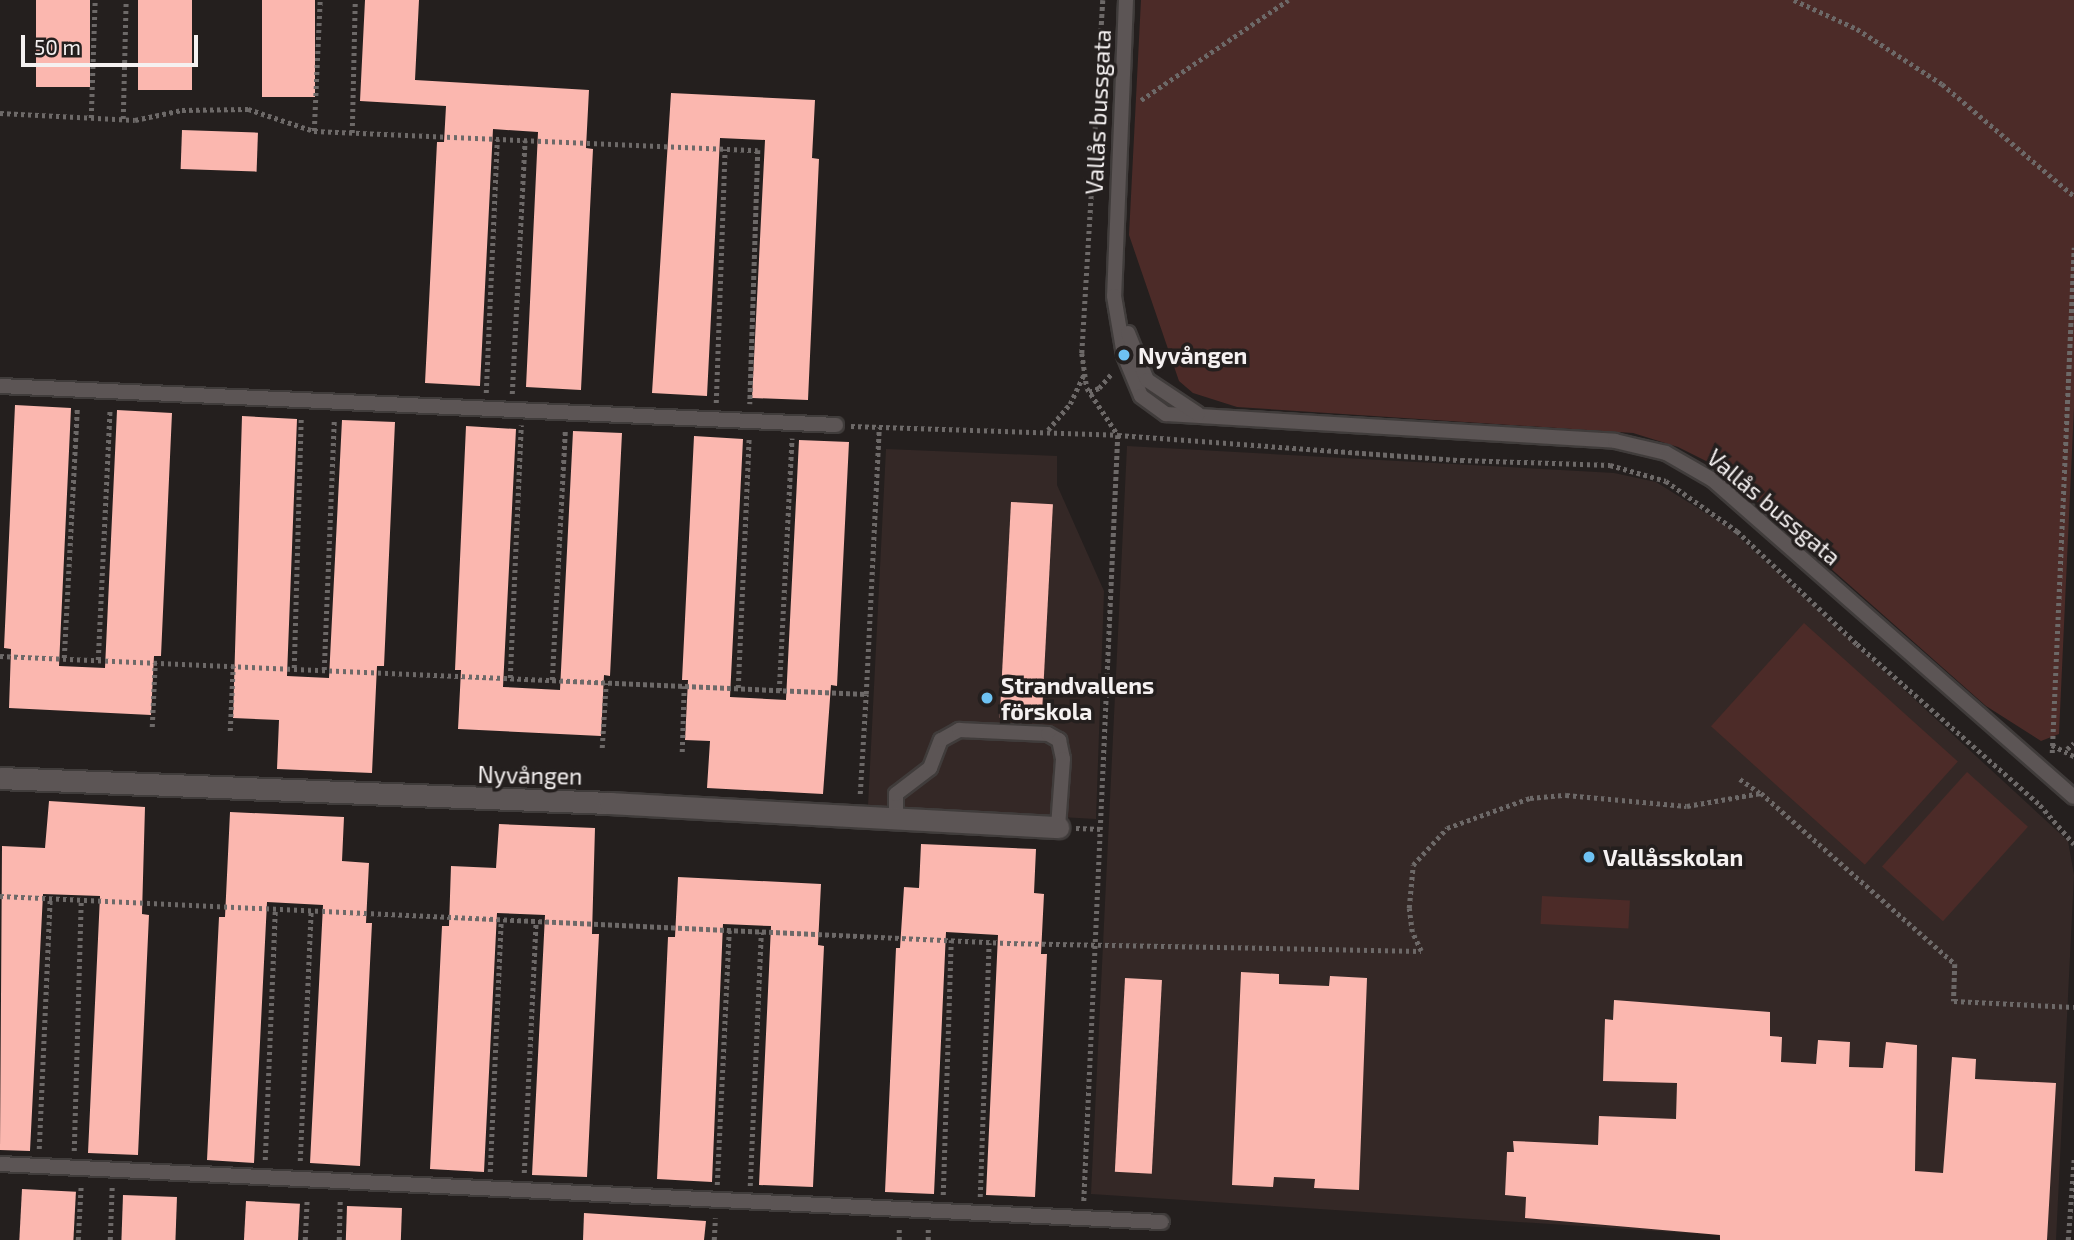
<!DOCTYPE html>
<meta charset="utf-8">
<style>
body{margin:0}
#map{position:relative;width:2074px;height:1240px;overflow:hidden;background:#241f1e;font-family:"Exo 2",sans-serif}
div>[style]{position:absolute}
.built>*{inset:0;background:#342826}
.green>*{inset:0;background:#4c2b28;transform-origin:0 0}
.building>*{inset:0;background:#fbb7af;transform-origin:0 0}
.path>*{height:4.5px;margin-top:-2.25px;transform-origin:0;background:repeating-linear-gradient(90deg,#6d6968 0 3.5px,transparent 0 7px)}
.roads{filter:drop-shadow(2px 0 #403c3b) drop-shadow(-2px 0 #403c3b) drop-shadow(0 2px #403c3b) drop-shadow(0 -2px #403c3b)}
.service>*{height:14px;margin:-7px;padding:0 7px;transform-origin:7px;border-radius:7px;background:#5c5555}
.minor>*{height:21px;margin:-10.5px;padding:0 10.5px;transform-origin:10.5px;border-radius:10.5px;background:#5c5555}
.dots>*{width:19px;height:19px;translate:-50% -50%;box-sizing:border-box;border:4px solid #241f1e;border-radius:50%}
span{translate:-50% -50%;white-space:nowrap;text-align:center;line-height:1.15;-webkit-text-stroke:7px #241f1e;paint-order:stroke}
.street-label{font-size:23px;color:#f5f1f1}
.poi-label{font-size:23px;color:#f5f1f1;font-weight:700}
.left{translate:0 -50%;text-align:left}
.scale{position:absolute;left:21px;top:35px;width:177px;height:32px;box-sizing:border-box;border:4px solid #f5f1f1;border-top:0;padding-left:9px;font-size:21px;line-height:24px;white-space:nowrap;color:#f5f1f1;-webkit-text-stroke:5px #241f1e;paint-order:stroke}
</style>
<div id="map">
<div class="built">
<div style="clip-path:polygon(1127px 446px,1614px 473px,1656px 482px,1728px 527px,2068px 841px,2074px 875px,2056px 1240px,1720px 1240px,1719px 1235px,1091px 1194px)"></div>
<div style="clip-path:polygon(886px 449px,1057px 456px,1057px 485px,1104px 591px,1096px 819px,868px 806px)"></div>
</div>
<div class="green">
<div style="clip-path:polygon(1141px 0,2074px 0,2074px 407px,2059px 734px,2041px 741px,1986px 706px,1714px 465px,1678px 447px,1633px 433px,1237px 407px,1193px 393px,1179px 381px,1129px 235px)"></div>
<div style="left:1804px;top:623px;width:207px;height:139px;rotate:42deg"></div>
<div style="left:1967px;top:772px;width:82px;height:127px;rotate:42deg"></div>
<div style="left:1542px;top:896px;width:88px;height:28px;rotate:3deg"></div>
</div>
<div class="building">
<div style="left:36px;top:0;width:54px;height:87px"></div>
<div style="left:138px;top:0;width:54px;height:90px"></div>
<div style="left:262px;top:0;width:53px;height:97px"></div>
<div style="clip-path:polygon(365px 0,419px 0,415px 80px,589px 90px,586px 148px,593px 149px,581px 390px,526px 387px,538px 132px,493px 129px,480px 386px,425px 383px,437px 142px,444px 142px,446px 106px,360px 101px)"></div>
<div style="clip-path:polygon(671px 93px,815px 100px,812px 158px,819px 159px,808px 400px,752px 398px,765px 140px,720px 138px,707px 396px,652px 393px)"></div>
<div style="left:182px;top:130px;width:76px;height:39px;rotate:2deg"></div>
<div style="clip-path:polygon(15px 405px,71px 408px,59px 666px,105px 668px,117px 410px,172px 413px,161px 656px,154px 656px,151px 715px,9px 708px,11px 649px,4px 648px)"></div>
<div style="clip-path:polygon(242px 416px,297px 419px,287px 676px,329px 678px,342px 420px,395px 422px,384px 666px,377px 666px,372px 773px,277px 769px,279px 720px,233px 718px)"></div>
<div style="clip-path:polygon(466px 426px,516px 429px,503px 687px,560px 690px,573px 431px,622px 433px,610px 676px,604px 675px,601px 736px,458px 729px,461px 670px,455px 670px)"></div>
<div style="clip-path:polygon(694px 436px,743px 439px,730px 697px,786px 700px,799px 440px,849px 442px,837px 686px,831px 685px,823px 794px,707px 788px,710px 741px,685px 740px,688px 680px,682px 680px)"></div>
<div style="left:1011px;top:502px;width:42px;height:216px;rotate:3deg"></div>
<div style="clip-path:polygon(49px 801px,145px 807px,142px 914px,149px 915px,138px 1155px,88px 1153px,100px 896px,43px 894px,30px 1151px,0 1150px,2px 846px,45px 848px)"></div>
<div style="clip-path:polygon(230px 812px,344px 817px,342px 861px,369px 863px,366px 923px,372px 923px,360px 1166px,310px 1163px,323px 905px,267px 902px,254px 1163px,207px 1160px,219px 917px,225px 917px)"></div>
<div style="clip-path:polygon(499px 824px,595px 828px,592px 934px,599px 934px,587px 1177px,532px 1175px,545px 915px,497px 913px,484px 1172px,430px 1169px,442px 926px,449px 926px,451px 866px,496px 868px)"></div>
<div style="clip-path:polygon(921px 844px,1036px 849px,1034px 893px,1044px 894px,1041px 954px,1047px 954px,1035px 1197px,986px 1195px,998px 935px,946px 932px,934px 1194px,885px 1192px,896px 948px,900px 948px,904px 887px,919px 888px)"></div>
<div style="clip-path:polygon(678px 877px,821px 884px,818px 945px,824px 946px,813px 1187px,759px 1185px,771px 926px,723px 924px,712px 1182px,657px 1179px,668px 937px,675px 937px)"></div>
<div style="clip-path:polygon(1241px 972px,1279px 974px,1279px 984px,1329px 986px,1330px 976px,1367px 978px,1359px 1190px,1314px 1188px,1315px 1179px,1274px 1177px,1273px 1187px,1232px 1185px)"></div>
<div style="left:1125px;top:978px;width:37px;height:194px;rotate:3deg"></div>
<div style="clip-path:polygon(1614px 1000px,1770px 1012px,1770px 1036px,1782px 1037px,1781px 1062px,1816px 1064px,1818px 1040px,1850px 1042px,1849px 1067px,1883px 1068px,1886px 1042px,1917px 1045px,1915px 1171px,1943px 1173px,1952px 1057px,1976px 1059px,1975px 1079px,2056px 1083px,2047px 1240px,1720px 1240px,1720px 1235px,1525px 1218px,1526px 1197px,1505px 1195px,1507px 1152px,1514px 1152px,1513px 1141px,1598px 1145px,1599px 1116px,1676px 1119px,1677px 1083px,1603px 1081px,1605px 1019px,1613px 1020px)"></div>
<div style="left:22px;top:1189px;width:54px;height:51px;rotate:3deg"></div>
<div style="left:123px;top:1195px;width:54px;height:45px;rotate:2deg"></div>
<div style="left:246px;top:1201px;width:54px;height:39px;rotate:3deg"></div>
<div style="left:347px;top:1206px;width:55px;height:34px;rotate:2deg"></div>
<div style="clip-path:polygon(584px 1213px,706px 1221px,704px 1240px,583px 1240px)"></div>
</div>
<div class="path">
<div style="left:1103px;top:0;width:354px;rotate:93.4deg"></div>
<div style="left:1082px;top:353px;width:35px;rotate:82deg"></div>
<div style="left:1087px;top:388px;width:56px;rotate:56.6deg"></div>
<div style="left:1118px;top:435px;width:344px;rotate:4.2deg"></div>
<div style="left:1461px;top:460px;width:149px;rotate:1.9deg"></div>
<div style="left:1610px;top:465px;width:58px;rotate:15.9deg"></div>
<div style="left:1666px;top:481px;width:87px;rotate:35.2deg"></div>
<div style="left:1737px;top:531px;width:165px;rotate:43.3deg"></div>
<div style="left:1857px;top:644px;width:244px;rotate:41.3deg"></div>
<div style="left:2040px;top:805px;width:52px;rotate:48.9deg"></div>
<div style="left:1794px;top:0;width:69px;rotate:24.7deg"></div>
<div style="left:1857px;top:29px;width:101px;rotate:32.9deg"></div>
<div style="left:1942px;top:84px;width:173px;rotate:40.3deg"></div>
<div style="left:1141px;top:100px;width:178px;rotate:-34.2deg"></div>
<div style="left:0;top:113px;width:135px;rotate:3deg"></div>
<div style="left:135px;top:120px;width:48px;rotate:-12deg"></div>
<div style="left:182px;top:110px;width:66px;rotate:-0.9deg"></div>
<div style="left:248px;top:109px;width:70px;rotate:18.4deg"></div>
<div style="left:314px;top:131px;width:444px;rotate:2.5deg"></div>
<div style="left:758px;top:150px;width:254px;rotate:91.8deg"></div>
<div style="left:91px;top:118px;width:118px;rotate:-88.1deg"></div>
<div style="left:123px;top:119px;width:119px;rotate:-88.6deg"></div>
<div style="left:314px;top:131px;width:131px;rotate:-87.4deg"></div>
<div style="left:352px;top:133px;width:133px;rotate:-88.7deg"></div>
<div style="left:1089px;top:392px;width:11px;rotate:-22deg"></div>
<div style="left:1099px;top:388px;width:20px;rotate:-49deg"></div>
<div style="left:486px;top:393px;width:254px;rotate:-87.5deg"></div>
<div style="left:512px;top:394px;width:254px;rotate:-87.1deg"></div>
<div style="left:716px;top:403px;width:254px;rotate:-88deg"></div>
<div style="left:851px;top:426px;width:267px;rotate:1.9deg"></div>
<div style="left:1118px;top:435px;width:767px;rotate:92.54deg"></div>
<div style="left:1048px;top:430px;width:34px;rotate:-50deg"></div>
<div style="left:1070px;top:404px;width:33px;rotate:-65deg"></div>
<div style="left:0;top:656px;width:867px;rotate:2.51deg"></div>
<div style="left:866px;top:694px;width:267px;rotate:-87.2deg"></div>
<div style="left:64px;top:658px;width:250px;rotate:-87deg"></div>
<div style="left:98px;top:660px;width:251px;rotate:-87.3deg"></div>
<div style="left:294px;top:668px;width:250px;rotate:-88.4deg"></div>
<div style="left:324px;top:670px;width:250px;rotate:-87.7deg"></div>
<div style="left:510px;top:678px;width:253px;rotate:-87.5deg"></div>
<div style="left:552px;top:680px;width:249px;rotate:-87deg"></div>
<div style="left:738px;top:688px;width:250px;rotate:-87.5deg"></div>
<div style="left:779px;top:691px;width:253px;rotate:-87.1deg"></div>
<div style="left:152px;top:727px;width:64px;rotate:-87.3deg"></div>
<div style="left:230px;top:731px;width:65px;rotate:-87.4deg"></div>
<div style="left:2052px;top:745px;width:25px;rotate:27deg"></div>
<div style="left:602px;top:748px;width:65px;rotate:-86.5deg"></div>
<div style="left:2067px;top:749px;width:9px;rotate:-41deg"></div>
<div style="left:682px;top:752px;width:66px;rotate:-88.3deg"></div>
<div style="left:2052px;top:753px;width:506px;rotate:-87.51deg"></div>
<div style="left:1740px;top:779px;width:24px;rotate:35deg"></div>
<div style="left:860px;top:794px;width:100px;rotate:-86.6deg"></div>
<div style="left:1076px;top:828px;width:26px;rotate:2deg"></div>
<div style="left:0;top:896px;width:1008px;rotate:2.67deg"></div>
<div style="left:1007px;top:943px;width:414px;rotate:1.1deg"></div>
<div style="left:1421px;top:951px;width:21px;rotate:-115deg"></div>
<div style="left:1412px;top:932px;width:24px;rotate:-97deg"></div>
<div style="left:1409px;top:908px;width:43px;rotate:-84.7deg"></div>
<div style="left:1413px;top:865px;width:50px;rotate:-47.4deg"></div>
<div style="left:1447px;top:828px;width:88px;rotate:-19.9deg"></div>
<div style="left:1530px;top:798px;width:36px;rotate:-5deg"></div>
<div style="left:1566px;top:795px;width:121px;rotate:5.2deg"></div>
<div style="left:1687px;top:806px;width:75px;rotate:-10deg"></div>
<div style="left:1761px;top:793px;width:259px;rotate:41.4deg"></div>
<div style="left:1955px;top:964px;width:37px;rotate:92deg"></div>
<div style="left:1954px;top:1001px;width:120px;rotate:2.9deg"></div>
<div style="left:39px;top:1149px;width:251px;rotate:-87.5deg"></div>
<div style="left:74px;top:1151px;width:251px;rotate:-88.4deg"></div>
<div style="left:265px;top:1160px;width:251px;rotate:-87.7deg"></div>
<div style="left:300px;top:1161px;width:250px;rotate:-87.5deg"></div>
<div style="left:490px;top:1172px;width:251px;rotate:-87.5deg"></div>
<div style="left:524px;top:1173px;width:251px;rotate:-87.3deg"></div>
<div style="left:717px;top:1185px;width:255px;rotate:-87.3deg"></div>
<div style="left:750px;top:1186px;width:254px;rotate:-87.5deg"></div>
<div style="left:943px;top:1195px;width:255px;rotate:-88.2deg"></div>
<div style="left:980px;top:1197px;width:254px;rotate:-88deg"></div>
<div style="left:78px;top:1240px;width:56px;rotate:-86.9deg"></div>
<div style="left:110px;top:1240px;width:55px;rotate:-87.9deg"></div>
<div style="left:305px;top:1240px;width:42px;rotate:-87.3deg"></div>
<div style="left:339px;top:1240px;width:41px;rotate:-88.6deg"></div>
<div style="left:714px;top:1240px;width:22px;rotate:-87deg"></div>
<div style="left:899px;top:1240px;width:13px;rotate:-90deg"></div>
<div style="left:928px;top:1240px;width:12px;rotate:-90deg"></div>
<div style="left:2068px;top:1240px;width:82px;rotate:-85.8deg"></div>
</div>
<div class="roads">
<div class="service">
<div style="left:1126px;top:0;width:296px;rotate:92.3deg"></div>
<div style="left:1114px;top:296px;width:60px;rotate:80.4deg"></div>
<div style="left:1124px;top:355px;width:44px;rotate:67.5deg"></div>
<div style="left:1141px;top:396px;width:31px;rotate:36deg"></div>
<div style="left:1166px;top:414px;width:450px;rotate:3.4deg"></div>
<div style="left:1615px;top:441px;width:52px;rotate:13.2deg"></div>
<div style="left:1666px;top:453px;width:54px;rotate:29.9deg"></div>
<div style="left:1713px;top:480px;width:480px;rotate:41.3deg"></div>
<div style="left:1128px;top:333px;width:51px;rotate:68deg"></div>
<div style="left:1147px;top:380px;width:61px;rotate:33.7deg"></div>
<div style="left:0;top:386px;width:837px;rotate:2.67deg"></div>
<div style="left:896px;top:822px;width:28px;rotate:-90deg"></div>
<div style="left:896px;top:794px;width:43px;rotate:-37.4deg"></div>
<div style="left:930px;top:768px;width:30px;rotate:-69deg"></div>
<div style="left:941px;top:740px;width:21px;rotate:-29deg"></div>
<div style="left:959px;top:730px;width:89px;rotate:2.6deg"></div>
<div style="left:1048px;top:734px;width:13px;rotate:29deg"></div>
<div style="left:1059px;top:740px;width:19px;rotate:78deg"></div>
<div style="left:1063px;top:759px;width:68px;rotate:94.2deg"></div>
<div style="left:0;top:1164px;width:1163px;rotate:2.86deg"></div>
</div>
<div class="minor">
<div style="left:0;top:778px;width:611px;rotate:2.35deg"></div>
<div style="left:610px;top:803px;width:449px;rotate:3.1deg"></div>
</div>
</div>
<div class="dots">
<div style="left:1124px;top:355px;background:#6ec2f3"></div>
<div style="left:987px;top:698px;background:#6ec2f3"></div>
<div style="left:1589px;top:857px;background:#6ec2f3"></div>
</div>
<div class="street-label">
<span style="left:1098px;top:112px;rotate:-87deg">Vallås bussgata</span>
<span style="left:1774px;top:507px;rotate:40deg">Vallås bussgata</span>
<span style="left:530px;top:775px;rotate:1deg">Nyvången</span>
</div>
<div class="poi-label">
<span class="left" style="left:1138px;top:355px">Nyvången</span>
<span class="left" style="left:1001px;top:698px">Strandvallens<br>förskola</span>
<span class="left" style="left:1603px;top:857px">Vallåsskolan</span>
</div>
<div class="scale">50 m</div>
</div>
